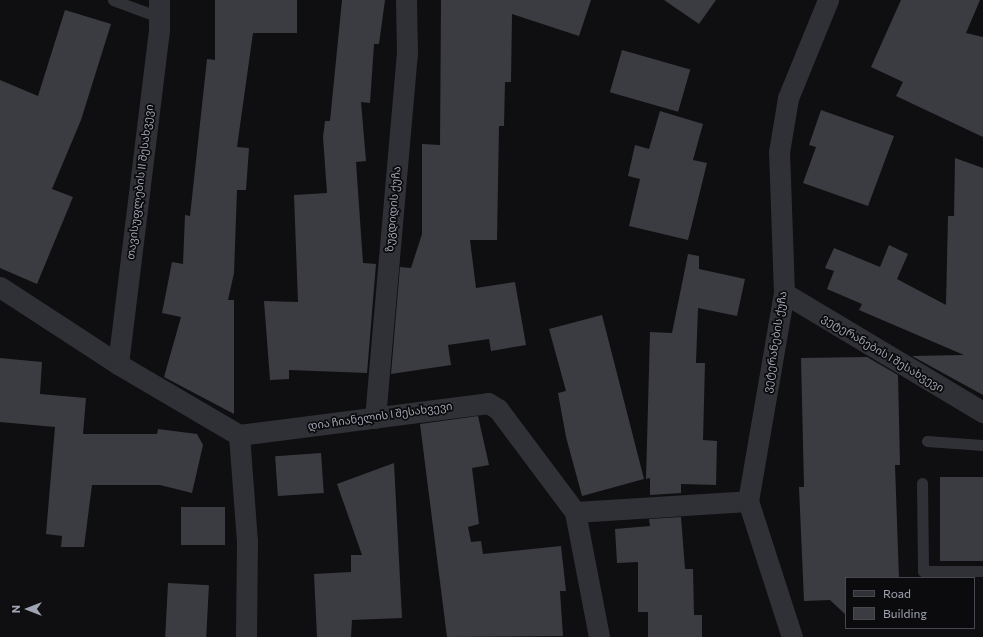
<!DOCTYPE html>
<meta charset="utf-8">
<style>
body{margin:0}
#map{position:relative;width:983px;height:637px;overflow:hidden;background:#0f0f11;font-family:Commissioner,"Noto Sans Georgian",sans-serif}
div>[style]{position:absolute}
.building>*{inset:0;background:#3b3c41;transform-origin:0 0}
.lane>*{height:11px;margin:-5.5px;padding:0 5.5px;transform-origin:5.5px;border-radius:5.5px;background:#303136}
.street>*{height:21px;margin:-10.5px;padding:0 10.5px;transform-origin:10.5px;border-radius:10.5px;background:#303136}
span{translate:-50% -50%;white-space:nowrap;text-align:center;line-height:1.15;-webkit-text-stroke:3.5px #0b0a0c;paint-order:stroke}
.street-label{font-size:11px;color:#9fa4b3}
.legend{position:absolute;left:845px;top:577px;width:130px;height:52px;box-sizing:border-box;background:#0b0a0c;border:1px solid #46484f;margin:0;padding:5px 7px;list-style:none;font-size:12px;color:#9fa4b3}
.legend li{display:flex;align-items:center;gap:8px;height:20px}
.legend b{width:20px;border:1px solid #46484f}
.north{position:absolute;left:8px;top:589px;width:40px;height:40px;-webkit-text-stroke:3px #0b0a0c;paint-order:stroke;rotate:270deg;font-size:11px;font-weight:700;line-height:16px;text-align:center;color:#9fa4b3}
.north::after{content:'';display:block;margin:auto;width:14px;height:18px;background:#9fa4b3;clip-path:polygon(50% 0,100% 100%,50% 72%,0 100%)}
</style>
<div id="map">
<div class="building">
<div style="clip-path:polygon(215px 0,297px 0,297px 33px,253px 33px,237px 147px,249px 148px,246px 190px,237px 190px,234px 273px,228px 300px,234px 300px,234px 414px,164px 377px,181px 317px,162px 313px,172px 262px,183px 264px,185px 215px,190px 216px,207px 59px,215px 60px)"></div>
<div style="clip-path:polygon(342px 0,385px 0,379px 44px,374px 44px,370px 103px,361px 102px,366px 161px,356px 162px,363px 263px,376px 264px,367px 373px,289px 370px,289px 379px,270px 380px,264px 301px,298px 302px,294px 195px,327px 193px,323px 137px,325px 121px,330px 121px)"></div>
<div style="clip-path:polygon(441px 0,591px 0,579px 36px,512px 14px,511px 82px,505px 82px,504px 126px,499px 126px,497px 240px,470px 240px,476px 288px,515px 282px,526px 345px,491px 351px,489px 339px,448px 345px,451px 365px,391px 374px,400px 267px,411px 268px,422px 234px,422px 144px,440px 145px)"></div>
<div style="clip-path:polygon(664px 0,716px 0,699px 24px)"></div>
<div style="clip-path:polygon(901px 0,980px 0,966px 33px,983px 37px,983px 137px,896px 96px,903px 82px,871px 67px)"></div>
<div style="clip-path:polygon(65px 10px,111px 24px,81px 120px,52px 189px,73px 197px,37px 284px,0 268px,0 80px,38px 96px)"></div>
<div style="left:622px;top:50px;width:71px;height:44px;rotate:16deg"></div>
<div style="clip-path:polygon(821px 110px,894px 136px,868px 206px,803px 183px,816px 147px,809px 145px)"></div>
<div style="clip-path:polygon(660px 111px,703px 124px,693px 160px,707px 163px,688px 240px,629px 226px,640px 179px,628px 176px,635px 145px,649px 149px)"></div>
<div style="clip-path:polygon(955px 158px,983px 168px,983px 395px,912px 356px,964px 355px,859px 310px,862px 304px,827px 289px,834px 271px,825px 268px,834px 248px,880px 267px,889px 245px,908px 254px,897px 279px,946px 305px,948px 216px,954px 216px)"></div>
<div style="clip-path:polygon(688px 254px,699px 256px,699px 269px,745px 279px,737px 316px,698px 308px,696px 363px,705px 363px,703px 440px,717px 441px,716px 485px,681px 484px,681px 493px,650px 495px,650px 478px,646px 479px,650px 332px,672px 333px)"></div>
<div style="clip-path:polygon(602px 315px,644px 479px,582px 496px,566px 437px,558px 393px,566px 391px,549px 329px)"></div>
<div style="clip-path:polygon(867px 357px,898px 375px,900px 465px,895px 465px,899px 578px,846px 578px,846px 615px,830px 600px,804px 601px,799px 487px,804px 487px,801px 358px)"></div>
<div style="clip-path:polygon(0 358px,42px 362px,40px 394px,86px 398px,83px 434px,157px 434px,158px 429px,197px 434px,203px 445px,192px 493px,160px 485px,92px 485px,84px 547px,61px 547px,62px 536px,46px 534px,55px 427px,0 422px)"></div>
<div style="clip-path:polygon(478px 416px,489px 465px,472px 468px,479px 524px,468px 527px,471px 542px,481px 541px,483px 554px,561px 546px,566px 591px,560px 591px,563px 636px,447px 637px,420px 424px)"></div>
<div style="left:321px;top:453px;width:40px;height:46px;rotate:86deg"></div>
<div style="clip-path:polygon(394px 463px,402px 618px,352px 620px,351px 637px,317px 637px,314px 574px,351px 572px,351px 555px,362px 555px,337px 484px)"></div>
<div style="left:940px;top:477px;width:43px;height:84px"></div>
<div style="left:181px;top:507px;width:44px;height:38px"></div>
<div style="clip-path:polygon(681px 517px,685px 569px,693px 569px,694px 615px,702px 615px,702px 637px,648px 637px,648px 612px,638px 612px,638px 562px,617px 563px,615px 529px,650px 526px,649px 519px)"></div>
<div style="left:168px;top:583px;width:41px;height:54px;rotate:3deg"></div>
</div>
<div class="lane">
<div style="left:113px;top:0;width:49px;rotate:20.3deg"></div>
<div style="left:927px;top:441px;width:56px;rotate:4.1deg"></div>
<div style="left:922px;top:483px;width:88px;rotate:89.3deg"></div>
<div style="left:923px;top:571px;width:60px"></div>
</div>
<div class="street">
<div style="left:0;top:287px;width:141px;rotate:33.1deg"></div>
<div style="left:118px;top:364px;width:140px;rotate:30.4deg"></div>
<div style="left:239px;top:435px;width:251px;rotate:-7.3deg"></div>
<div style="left:488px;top:403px;width:12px;rotate:31deg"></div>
<div style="left:498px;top:409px;width:129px;rotate:53.2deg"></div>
<div style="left:575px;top:512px;width:127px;rotate:79.1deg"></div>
<div style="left:784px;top:293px;width:232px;rotate:30.9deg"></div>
<div style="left:118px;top:364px;width:337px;rotate:-83deg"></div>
<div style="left:159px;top:29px;width:29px;rotate:-90deg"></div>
<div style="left:375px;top:418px;width:366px;rotate:-85deg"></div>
<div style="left:407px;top:53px;width:53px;rotate:-91.1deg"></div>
<div style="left:239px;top:435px;width:106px;rotate:85.7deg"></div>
<div style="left:247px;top:541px;width:96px;rotate:90.6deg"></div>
<div style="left:575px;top:512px;width:173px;rotate:-3.6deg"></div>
<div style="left:792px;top:637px;width:143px;rotate:-107.9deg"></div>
<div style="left:748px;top:501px;width:211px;rotate:-80.2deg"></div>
<div style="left:784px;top:293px;width:141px;rotate:-92deg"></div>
<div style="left:779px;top:152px;width:55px;rotate:-80.5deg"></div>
<div style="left:788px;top:98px;width:106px;rotate:-67.8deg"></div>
</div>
<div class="street-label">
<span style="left:140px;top:182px;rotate:-83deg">თავისუფლების II შესახვევი</span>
<span style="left:393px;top:209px;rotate:-85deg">ზუგდიდის ქუჩა</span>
<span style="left:775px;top:342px;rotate:-81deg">ვეტერანების ქუჩა</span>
<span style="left:883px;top:353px;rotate:31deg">ვეტერანების I შესახვევი</span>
<span style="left:380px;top:416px;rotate:-8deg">დია ჩიანელის I შესახვევი</span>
</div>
<ul class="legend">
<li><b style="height:5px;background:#303136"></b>Road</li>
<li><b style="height:11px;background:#3b3c41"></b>Building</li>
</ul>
<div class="north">N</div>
</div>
